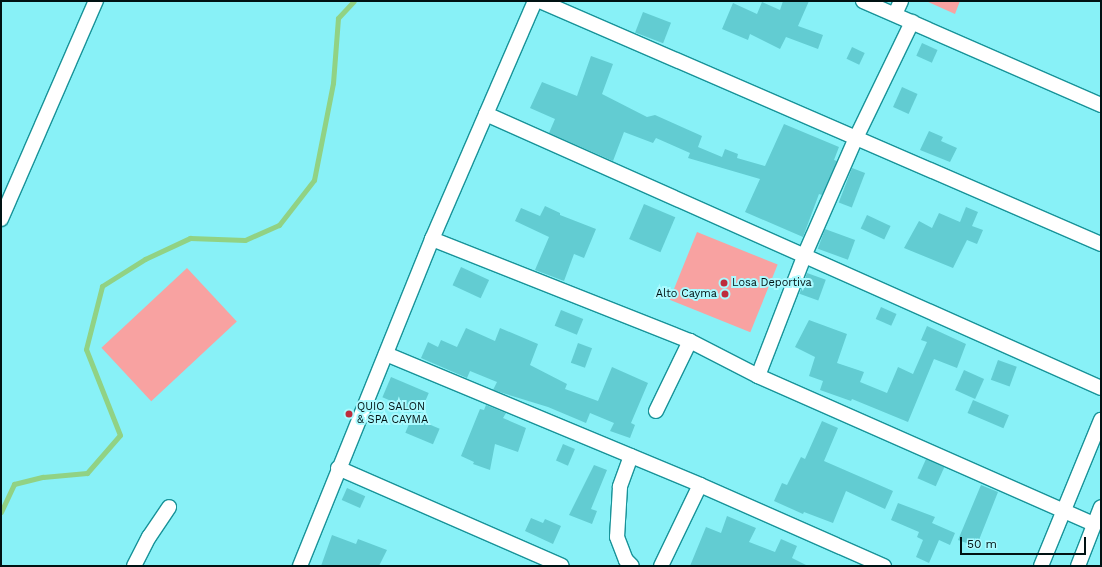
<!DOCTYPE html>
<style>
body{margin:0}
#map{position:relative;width:1102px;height:567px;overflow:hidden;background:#88f1f7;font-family:"Work Sans",sans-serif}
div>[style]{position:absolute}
.green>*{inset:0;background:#f8a2a1;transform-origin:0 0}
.stream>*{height:5px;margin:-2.5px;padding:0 2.5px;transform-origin:2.5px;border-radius:2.5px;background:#91d284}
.building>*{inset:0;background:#62ccd2;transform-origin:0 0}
.roads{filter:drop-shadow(1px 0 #189399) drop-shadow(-1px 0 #189399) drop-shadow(0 1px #189399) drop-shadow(0 -1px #189399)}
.street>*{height:14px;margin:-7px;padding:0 7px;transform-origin:7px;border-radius:7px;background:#fff}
.dots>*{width:11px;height:11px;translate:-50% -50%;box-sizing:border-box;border:2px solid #aafaff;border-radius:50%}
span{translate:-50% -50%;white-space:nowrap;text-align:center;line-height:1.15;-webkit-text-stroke:4px #aafaff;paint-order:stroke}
.poi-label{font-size:11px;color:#001213}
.left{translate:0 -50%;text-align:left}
.right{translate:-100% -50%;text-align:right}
.frame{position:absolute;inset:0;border:2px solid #001213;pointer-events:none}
.scale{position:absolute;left:960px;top:537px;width:126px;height:18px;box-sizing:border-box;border:2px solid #001213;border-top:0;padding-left:5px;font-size:12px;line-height:14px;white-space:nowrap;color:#001213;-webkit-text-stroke:3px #aafaff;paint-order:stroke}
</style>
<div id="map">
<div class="green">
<div style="clip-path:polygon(926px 1px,960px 1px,955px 14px)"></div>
<div style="left:697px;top:232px;width:87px;height:73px;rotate:22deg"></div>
<div style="left:187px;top:268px;width:73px;height:117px;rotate:47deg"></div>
</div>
<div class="stream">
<div style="left:1px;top:512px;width:31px;rotate:-65deg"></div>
<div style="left:14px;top:484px;width:30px;rotate:-14deg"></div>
<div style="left:43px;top:477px;width:44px;rotate:-5.2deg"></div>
<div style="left:87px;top:473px;width:50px;rotate:-49deg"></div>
<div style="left:120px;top:435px;width:92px;rotate:-111.6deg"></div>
<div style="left:86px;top:349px;width:65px;rotate:-75.7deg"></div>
<div style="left:102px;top:286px;width:51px;rotate:-32.1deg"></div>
<div style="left:145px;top:259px;width:50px;rotate:-25deg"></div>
<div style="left:190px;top:238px;width:55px;rotate:2.1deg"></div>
<div style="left:245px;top:240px;width:37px;rotate:-24deg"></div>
<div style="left:279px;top:225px;width:57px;rotate:-52.1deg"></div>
<div style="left:314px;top:180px;width:99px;rotate:-78.9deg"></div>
<div style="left:333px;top:83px;width:65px;rotate:-85.6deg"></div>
<div style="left:338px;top:18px;width:23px;rotate:-47deg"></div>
</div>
<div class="building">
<div style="clip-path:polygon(783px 1px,809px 1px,798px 26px,823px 35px,818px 49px,786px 37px,780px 49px,750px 34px,748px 40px,722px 29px,733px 3px,757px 14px,762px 2px,780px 10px)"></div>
<div style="left:643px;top:12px;width:30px;height:22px;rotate:21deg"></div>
<div style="left:922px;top:43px;width:17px;height:14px;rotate:24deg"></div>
<div style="left:852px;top:47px;width:14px;height:13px;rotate:25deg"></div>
<div style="clip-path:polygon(591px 56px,613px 64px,602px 94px,647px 117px,655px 115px,702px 136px,698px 147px,722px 157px,725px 149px,738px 154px,737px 158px,765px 166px,784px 124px,839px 147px,834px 160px,837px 161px,822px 195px,819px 194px,803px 237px,745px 212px,760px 179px,688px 158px,690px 153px,656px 138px,653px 143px,624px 132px,613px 161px,549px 133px,555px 119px,530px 108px,542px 82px,577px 96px)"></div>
<div style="left:902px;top:87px;width:17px;height:22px;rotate:24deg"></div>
<div style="clip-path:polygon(929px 131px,943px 137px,941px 141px,957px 148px,950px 162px,920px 150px)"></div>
<div style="left:852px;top:168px;width:14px;height:37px;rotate:21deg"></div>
<div style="left:644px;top:204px;width:34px;height:38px;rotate:23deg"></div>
<div style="clip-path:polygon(545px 206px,560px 213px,560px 215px,596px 229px,584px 258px,574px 254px,564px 281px,535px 270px,549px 237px,515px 221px,521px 208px,540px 216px)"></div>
<div style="clip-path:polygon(966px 207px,978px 212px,972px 226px,983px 230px,977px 244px,967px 240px,953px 268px,904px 248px,919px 221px,932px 228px,939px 213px,960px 222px)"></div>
<div style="left:867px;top:215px;width:26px;height:15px;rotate:25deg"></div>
<div style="left:825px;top:229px;width:32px;height:21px;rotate:20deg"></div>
<div style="left:461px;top:267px;width:31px;height:20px;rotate:25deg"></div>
<div style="left:807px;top:273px;width:20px;height:22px;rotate:20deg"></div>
<div style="left:881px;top:307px;width:17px;height:13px;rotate:24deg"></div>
<div style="left:561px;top:310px;width:24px;height:17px;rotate:22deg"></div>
<div style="clip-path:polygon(809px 320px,847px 334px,837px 363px,864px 372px,860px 382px,887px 393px,898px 367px,913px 374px,927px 342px,921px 340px,927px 326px,966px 344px,957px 368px,934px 359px,908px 422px,852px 399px,851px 401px,820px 390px,823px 381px,809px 376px,815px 357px,795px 347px)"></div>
<div style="clip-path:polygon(466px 328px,495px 341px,500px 328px,538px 344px,530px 365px,567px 384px,565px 389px,598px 401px,612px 367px,648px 383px,631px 423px,635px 425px,630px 438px,610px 431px,614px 423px,590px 413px,586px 423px,548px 407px,493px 390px,497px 382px,470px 371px,467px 378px,421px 358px,428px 342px,438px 347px,441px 340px,457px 347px)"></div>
<div style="left:578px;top:343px;width:15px;height:21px;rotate:20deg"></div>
<div style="left:998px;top:360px;width:20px;height:21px;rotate:20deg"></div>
<div style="left:964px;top:370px;width:22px;height:22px;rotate:24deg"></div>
<div style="left:391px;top:377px;width:41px;height:22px;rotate:23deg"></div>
<div style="left:973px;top:400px;width:39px;height:14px;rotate:23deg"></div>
<div style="clip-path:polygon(486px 405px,506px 413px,503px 418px,526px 428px,518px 452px,495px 444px,490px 470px,473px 464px,474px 462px,461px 456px,480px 409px,484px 410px)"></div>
<div style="left:412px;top:417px;width:30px;height:17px;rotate:23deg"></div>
<div style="clip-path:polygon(822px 421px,838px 428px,824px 461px,893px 491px,885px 509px,846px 491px,833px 523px,804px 512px,803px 514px,774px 501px,782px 483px,787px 485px,801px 457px,805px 459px)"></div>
<div style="left:563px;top:444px;width:13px;height:18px;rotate:23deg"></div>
<div style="left:926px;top:459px;width:20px;height:21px;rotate:24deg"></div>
<div style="clip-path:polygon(594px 465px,607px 470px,591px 509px,597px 511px,592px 524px,569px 515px)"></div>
<div style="clip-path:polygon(981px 485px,998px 492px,979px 540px,975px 538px,972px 545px,958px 540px)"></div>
<div style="left:347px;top:488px;width:20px;height:13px;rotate:24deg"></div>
<div style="clip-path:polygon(898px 503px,935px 517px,932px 523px,955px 533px,950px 545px,939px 540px,929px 563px,916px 557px,923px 540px,917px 537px,919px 532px,891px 520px)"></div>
<div style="clip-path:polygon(727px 516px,756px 528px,749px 542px,775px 552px,781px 539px,797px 546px,792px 558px,808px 566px,690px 566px,706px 527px,721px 533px)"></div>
<div style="clip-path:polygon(531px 518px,543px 523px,545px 519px,561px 526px,553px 544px,525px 531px)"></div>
<div style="clip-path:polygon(332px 535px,356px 544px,358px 539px,387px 550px,379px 566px,321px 566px)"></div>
</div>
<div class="roads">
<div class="street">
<div style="left:540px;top:1px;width:611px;rotate:23.42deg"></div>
<div style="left:863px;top:1px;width:260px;rotate:23.6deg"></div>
<div style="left:895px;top:14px;width:14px;rotate:-65deg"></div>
<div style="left:486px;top:114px;width:673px;rotate:24.01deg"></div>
<div style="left:1px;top:219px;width:238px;rotate:-66.5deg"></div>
<div style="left:432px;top:239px;width:277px;rotate:21.6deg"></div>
<div style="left:690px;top:341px;width:76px;rotate:27.2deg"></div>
<div style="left:758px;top:376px;width:367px;rotate:23.8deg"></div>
<div style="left:386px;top:354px;width:340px;rotate:22.6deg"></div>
<div style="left:700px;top:485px;width:201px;rotate:23.8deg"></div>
<div style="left:758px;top:376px;width:131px;rotate:-68.9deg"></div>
<div style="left:805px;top:254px;width:127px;rotate:-66.3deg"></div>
<div style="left:856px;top:138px;width:129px;rotate:-64.2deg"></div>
<div style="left:656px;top:411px;width:78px;rotate:-64.1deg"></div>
<div style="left:631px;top:456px;width:33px;rotate:110deg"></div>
<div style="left:620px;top:487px;width:50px;rotate:93.4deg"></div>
<div style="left:617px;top:537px;width:25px;rotate:69deg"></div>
<div style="left:626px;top:560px;width:8px;rotate:45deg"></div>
<div style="left:338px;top:468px;width:244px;rotate:23.6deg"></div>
<div style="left:134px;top:566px;width:33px;rotate:-63deg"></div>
<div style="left:149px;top:537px;width:36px;rotate:-56deg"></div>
<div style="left:300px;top:566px;width:353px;rotate:-68deg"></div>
<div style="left:432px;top:239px;width:259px;rotate:-66.6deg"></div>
<div style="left:661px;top:566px;width:90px;rotate:-64.3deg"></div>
<div style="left:1041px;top:566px;width:158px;rotate:-67.7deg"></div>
<div style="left:1078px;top:566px;width:63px;rotate:-68.7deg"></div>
</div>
</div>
<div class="dots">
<div style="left:724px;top:283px;background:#bd2c3c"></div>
<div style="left:725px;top:294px;background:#bd2c3c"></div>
<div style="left:349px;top:414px;background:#bd2c3c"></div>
</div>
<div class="poi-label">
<span class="left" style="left:732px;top:283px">Losa Deportiva</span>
<span class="right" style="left:717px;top:294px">Alto Cayma</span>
<span class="left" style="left:357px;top:414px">QUIO SALON<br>&amp; SPA CAYMA</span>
</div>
<div class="frame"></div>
<div class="scale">50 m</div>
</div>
